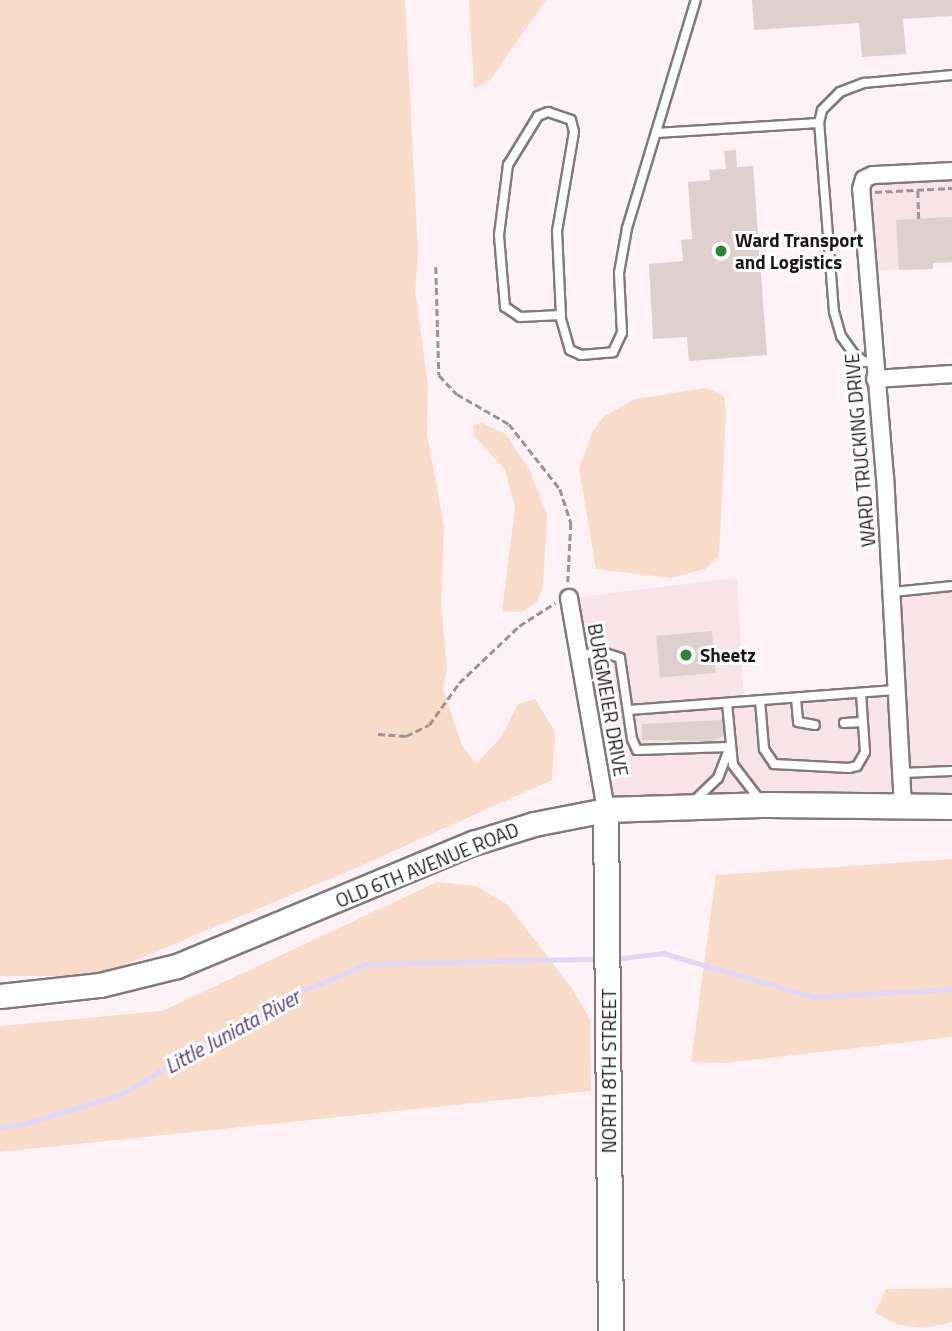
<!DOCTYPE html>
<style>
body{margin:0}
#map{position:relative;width:952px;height:1331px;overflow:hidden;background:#fef2f6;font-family:"Titillium Web",sans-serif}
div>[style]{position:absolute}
.built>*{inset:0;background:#f8e3e9}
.green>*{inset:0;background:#f8dcc9}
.stream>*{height:4.5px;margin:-2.25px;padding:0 2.25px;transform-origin:2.25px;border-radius:2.25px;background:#e0d7f8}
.building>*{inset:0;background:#ddd0cf;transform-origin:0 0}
.path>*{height:2.5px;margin-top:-1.25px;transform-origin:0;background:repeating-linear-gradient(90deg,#9b9396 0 7px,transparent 0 10.5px)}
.roads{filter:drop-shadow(2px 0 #83787b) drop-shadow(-2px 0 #83787b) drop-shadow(0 2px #83787b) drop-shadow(0 -2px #83787b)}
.lane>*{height:8px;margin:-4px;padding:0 4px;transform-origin:4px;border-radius:4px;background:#fff}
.street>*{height:16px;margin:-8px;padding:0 8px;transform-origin:8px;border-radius:8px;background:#fff}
.secondary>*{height:23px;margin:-11.5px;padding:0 11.5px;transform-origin:11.5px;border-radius:11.5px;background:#fff}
.primary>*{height:24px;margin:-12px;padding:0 12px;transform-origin:12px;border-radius:12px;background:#fff}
.dots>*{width:19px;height:19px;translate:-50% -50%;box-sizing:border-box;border:4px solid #fff;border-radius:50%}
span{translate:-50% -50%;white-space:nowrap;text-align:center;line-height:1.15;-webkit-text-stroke:6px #fff;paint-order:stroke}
.poi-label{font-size:19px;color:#1b1718;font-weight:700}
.left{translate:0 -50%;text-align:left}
.street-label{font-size:19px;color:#1b1718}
.water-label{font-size:21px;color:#584082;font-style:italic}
</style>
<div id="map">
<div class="built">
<div style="clip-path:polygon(952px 171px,952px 262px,933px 263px,933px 269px,867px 271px,864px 179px)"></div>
<div style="clip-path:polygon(737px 578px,744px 701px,897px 690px,892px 592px,952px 585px,952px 807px,602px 806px,569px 598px)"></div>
</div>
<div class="green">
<div style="clip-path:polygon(0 0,405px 0,418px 253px,415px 291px,428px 385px,427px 434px,444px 526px,441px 602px,447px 669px,443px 689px,462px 745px,476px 764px,501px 737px,518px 704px,535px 699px,555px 732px,552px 780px,358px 867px,98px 976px,0 976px)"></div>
<div style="clip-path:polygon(469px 0,546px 0,490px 80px,474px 89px)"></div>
<div style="clip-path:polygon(707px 388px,724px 396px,726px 413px,719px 556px,705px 569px,671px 578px,596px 569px,579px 469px,592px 433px,603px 417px,635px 399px)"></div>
<div style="clip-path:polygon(482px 423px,506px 434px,531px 473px,547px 515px,543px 587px,536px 603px,521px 612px,502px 611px,515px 508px,505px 470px,474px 435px,473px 425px)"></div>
<div style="clip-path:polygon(952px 859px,952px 1037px,725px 1063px,691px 1062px,716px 875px)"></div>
<div style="clip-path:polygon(437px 882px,476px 886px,508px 905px,571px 987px,590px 1019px,591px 1091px,0 1152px,0 1026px,162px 1011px)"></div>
<div style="clip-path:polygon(952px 1288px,952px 1322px,925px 1328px,899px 1325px,875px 1313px,886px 1289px)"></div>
</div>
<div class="stream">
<div style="left:622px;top:958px;width:41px;rotate:-7deg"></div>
<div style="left:663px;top:953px;width:156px;rotate:16.3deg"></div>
<div style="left:813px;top:997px;width:139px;rotate:-3.3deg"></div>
<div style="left:0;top:1127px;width:24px;rotate:-7deg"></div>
<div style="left:24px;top:1124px;width:102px;rotate:-17deg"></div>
<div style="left:122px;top:1094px;width:177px;rotate:-30.9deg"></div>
<div style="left:274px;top:1003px;width:101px;rotate:-22.8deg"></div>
<div style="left:367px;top:964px;width:229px;rotate:-1.3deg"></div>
</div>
<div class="building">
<div style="clip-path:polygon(752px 0,952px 0,952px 16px,903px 19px,906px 54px,862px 57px,859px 23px,754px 30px)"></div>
<div style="clip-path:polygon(736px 150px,737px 167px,753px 166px,767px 355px,689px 361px,687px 337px,653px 339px,649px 264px,683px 261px,681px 240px,692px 239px,688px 182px,710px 180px,709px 170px,726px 169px,724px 151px)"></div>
<div style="clip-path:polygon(952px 217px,952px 262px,933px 263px,933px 269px,899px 270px,896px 220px)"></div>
<div style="left:712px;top:631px;width:42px;height:56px;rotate:85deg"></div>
<div style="clip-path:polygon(722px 720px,724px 736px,711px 741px,642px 740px,642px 724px)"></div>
</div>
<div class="path">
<div style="left:918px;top:191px;width:28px;rotate:88deg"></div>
<div style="left:875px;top:192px;width:77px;rotate:-3deg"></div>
<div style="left:436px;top:267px;width:108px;rotate:88.4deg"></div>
<div style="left:439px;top:375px;width:26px;rotate:47deg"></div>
<div style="left:457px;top:394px;width:60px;rotate:30deg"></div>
<div style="left:509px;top:424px;width:83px;rotate:51.9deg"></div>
<div style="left:560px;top:489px;width:36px;rotate:72deg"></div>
<div style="left:571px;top:523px;width:59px;rotate:92.9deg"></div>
<div style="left:378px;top:734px;width:28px;rotate:4deg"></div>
<div style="left:406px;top:736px;width:25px;rotate:-26deg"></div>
<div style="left:429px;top:725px;width:52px;rotate:-54.5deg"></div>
<div style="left:459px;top:683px;width:83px;rotate:-43.5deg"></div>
<div style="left:519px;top:626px;width:43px;rotate:-32.6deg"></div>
</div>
<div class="roads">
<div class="lane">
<div style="left:656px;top:133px;width:163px;rotate:-3.5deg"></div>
<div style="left:561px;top:315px;width:41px;rotate:177.2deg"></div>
<div style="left:520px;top:317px;width:18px;rotate:-146deg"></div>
<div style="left:505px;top:307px;width:72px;rotate:-94.8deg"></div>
<div style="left:499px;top:235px;width:71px;rotate:-82.7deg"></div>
<div style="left:508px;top:165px;width:57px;rotate:-58.5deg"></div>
<div style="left:538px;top:116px;width:11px;rotate:-22deg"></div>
<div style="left:548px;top:112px;width:24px;rotate:19deg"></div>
<div style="left:571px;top:120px;width:12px;rotate:76deg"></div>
<div style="left:574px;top:132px;width:100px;rotate:99.7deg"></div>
<div style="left:557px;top:231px;width:84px;rotate:87.3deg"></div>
<div style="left:561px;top:315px;width:4px;rotate:90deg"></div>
<div style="left:561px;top:319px;width:32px;rotate:74deg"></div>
<div style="left:570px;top:350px;width:12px;rotate:24deg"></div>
<div style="left:581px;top:355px;width:32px;rotate:-5deg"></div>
<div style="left:613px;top:352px;width:21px;rotate:-65deg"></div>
<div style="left:622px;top:333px;width:60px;rotate:-92.9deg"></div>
<div style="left:619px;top:273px;width:46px;rotate:-79.9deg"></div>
<div style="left:627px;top:228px;width:238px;rotate:-73.2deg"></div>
<div style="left:874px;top:360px;width:9px;rotate:167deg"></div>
<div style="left:865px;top:362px;width:14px;rotate:-144deg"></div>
<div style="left:854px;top:354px;width:22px;rotate:-126deg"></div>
<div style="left:841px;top:336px;width:25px;rotate:-106deg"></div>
<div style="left:834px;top:312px;width:190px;rotate:-94.5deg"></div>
<div style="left:819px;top:123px;width:13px;rotate:-77deg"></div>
<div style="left:822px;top:110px;width:25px;rotate:-45deg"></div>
<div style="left:840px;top:92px;width:26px;rotate:-21deg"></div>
<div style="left:864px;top:83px;width:88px;rotate:-5.2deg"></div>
<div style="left:892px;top:592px;width:60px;rotate:-5.7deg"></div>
<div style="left:579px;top:655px;width:23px;rotate:-7deg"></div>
<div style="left:602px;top:652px;width:19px;rotate:18deg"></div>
<div style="left:620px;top:658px;width:82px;rotate:81.6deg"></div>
<div style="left:632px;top:739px;width:12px;rotate:66deg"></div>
<div style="left:637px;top:750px;width:93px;rotate:-1.8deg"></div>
<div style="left:796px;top:698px;width:24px;rotate:85deg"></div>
<div style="left:798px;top:722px;width:17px;rotate:10deg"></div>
<div style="left:760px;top:700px;width:49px;rotate:85.3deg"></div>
<div style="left:764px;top:749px;width:18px;rotate:56deg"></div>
<div style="left:774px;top:764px;width:75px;rotate:3.1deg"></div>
<div style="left:849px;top:768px;width:8px;rotate:-14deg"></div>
<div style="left:857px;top:766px;width:16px;rotate:-60deg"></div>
<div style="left:865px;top:752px;width:59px;rotate:-93.9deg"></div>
<div style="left:727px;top:703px;width:62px;rotate:84.5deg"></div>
<div style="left:733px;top:765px;width:44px;rotate:52.4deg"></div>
<div style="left:629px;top:710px;width:270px;rotate:-4.3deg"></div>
<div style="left:844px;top:723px;width:19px;rotate:-3deg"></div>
<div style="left:901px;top:773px;width:51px;rotate:-2.2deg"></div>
<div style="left:694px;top:801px;width:33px;rotate:-44deg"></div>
<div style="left:718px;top:778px;width:30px;rotate:-69deg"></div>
</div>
<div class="street">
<div style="left:875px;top:379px;width:77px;rotate:-3.7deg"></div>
<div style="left:569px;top:598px;width:215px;rotate:80.1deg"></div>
<div style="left:903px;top:807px;width:329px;rotate:-93.1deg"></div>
<div style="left:885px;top:478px;width:290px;rotate:-94.7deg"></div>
<div style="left:861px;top:189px;width:10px;rotate:-73deg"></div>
<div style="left:864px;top:179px;width:10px;rotate:-24deg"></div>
<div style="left:873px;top:175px;width:79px;rotate:-2.9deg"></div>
</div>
<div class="secondary">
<div style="left:0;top:996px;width:101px;rotate:-6.3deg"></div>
<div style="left:100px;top:985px;width:79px;rotate:-13.9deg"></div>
<div style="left:177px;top:966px;width:321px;rotate:-22.6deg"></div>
<div style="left:473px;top:843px;width:64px;rotate:-17.3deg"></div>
<div style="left:534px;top:824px;width:73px;rotate:-11deg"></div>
</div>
<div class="primary">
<div style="left:611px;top:1331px;width:521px;rotate:-90.55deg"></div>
<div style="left:606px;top:810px;width:163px;rotate:-1.8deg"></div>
<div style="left:769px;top:805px;width:183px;rotate:0.6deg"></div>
</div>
</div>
<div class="dots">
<div style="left:721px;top:251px;background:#2c8534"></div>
<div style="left:686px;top:655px;background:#2c8534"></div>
</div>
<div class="poi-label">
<span class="left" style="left:735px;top:251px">Ward Transport<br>and Logistics</span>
<span class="left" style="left:700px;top:655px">Sheetz</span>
</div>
<div class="street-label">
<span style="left:860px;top:450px;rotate:-95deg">WARD TRUCKING DRIVE</span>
<span style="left:608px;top:700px;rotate:80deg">BURGMEIER DRIVE</span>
<span style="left:427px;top:865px;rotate:-22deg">OLD 6TH AVENUE ROAD</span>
<span style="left:609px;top:1071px;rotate:-90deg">NORTH 8TH STREET</span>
</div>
<div class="water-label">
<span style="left:232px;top:1031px;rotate:-29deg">Little Juniata River</span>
</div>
</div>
